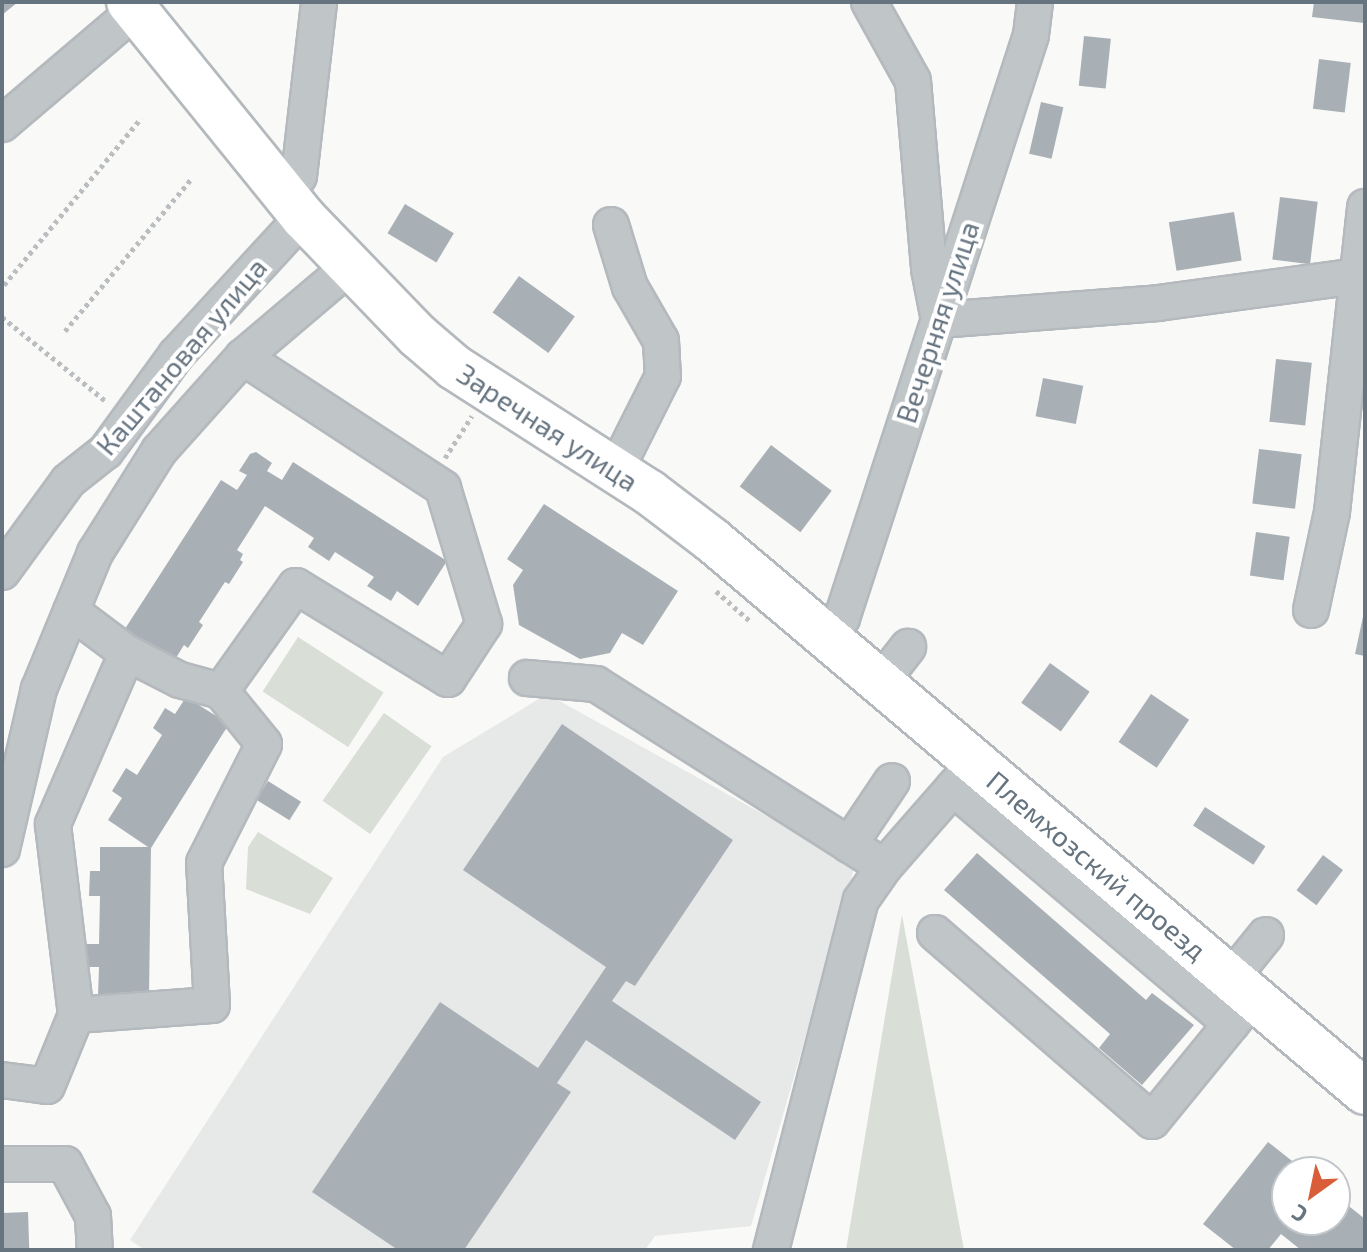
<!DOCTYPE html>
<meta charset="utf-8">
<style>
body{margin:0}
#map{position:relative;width:1367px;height:1252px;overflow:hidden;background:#f9f9f7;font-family:"Exo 2",sans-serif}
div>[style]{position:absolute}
.built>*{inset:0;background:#e7e8e8}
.green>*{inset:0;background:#d9ded6;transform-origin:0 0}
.building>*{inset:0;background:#a8b0b6;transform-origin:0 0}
.path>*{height:5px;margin-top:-2.5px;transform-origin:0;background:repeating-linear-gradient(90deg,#bbbec0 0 4px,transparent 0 8px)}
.roads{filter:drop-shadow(2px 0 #b4b9bd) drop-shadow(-2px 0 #b4b9bd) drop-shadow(0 2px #b4b9bd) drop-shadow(0 -2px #b4b9bd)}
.minor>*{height:34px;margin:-17px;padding:0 17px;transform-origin:17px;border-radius:17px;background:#c0c5c8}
.major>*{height:44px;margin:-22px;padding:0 22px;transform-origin:22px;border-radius:22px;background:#fff}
span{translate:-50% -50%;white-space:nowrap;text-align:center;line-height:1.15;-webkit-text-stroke:8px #fff;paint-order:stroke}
.street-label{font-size:28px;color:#667480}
.frame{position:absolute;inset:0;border:4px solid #667480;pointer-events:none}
.north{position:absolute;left:1271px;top:1156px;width:80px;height:80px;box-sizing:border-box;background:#fff;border:2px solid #c2c7cc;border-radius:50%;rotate:213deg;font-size:22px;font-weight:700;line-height:32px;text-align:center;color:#667480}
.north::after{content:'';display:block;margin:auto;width:28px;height:36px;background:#d85d38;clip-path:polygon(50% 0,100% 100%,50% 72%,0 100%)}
</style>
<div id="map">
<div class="built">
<div style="clip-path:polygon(547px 694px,855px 865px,751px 1226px,655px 1236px,645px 1250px,145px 1250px,130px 1240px,443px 757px)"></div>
</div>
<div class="green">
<div style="left:298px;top:637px;width:102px;height:65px;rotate:33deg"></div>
<div style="left:384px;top:713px;width:58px;height:107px;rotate:35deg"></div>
<div style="clip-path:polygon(258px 832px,333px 878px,310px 914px,246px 889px,248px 847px)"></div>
<div style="clip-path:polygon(902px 915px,964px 1250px,846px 1250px)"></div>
</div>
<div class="building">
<div style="clip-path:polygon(2px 2px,18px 2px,2px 15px)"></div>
<div style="clip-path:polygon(1314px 2px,1365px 2px,1364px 23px,1312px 17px)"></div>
<div style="left:1084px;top:36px;width:27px;height:50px;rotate:6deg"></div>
<div style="left:1319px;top:59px;width:32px;height:50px;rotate:7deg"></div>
<div style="left:1041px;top:102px;width:23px;height:53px;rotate:13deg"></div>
<div style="left:1280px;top:197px;width:38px;height:63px;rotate:7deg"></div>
<div style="left:405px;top:204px;width:57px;height:34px;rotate:31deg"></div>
<div style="left:1234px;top:212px;width:49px;height:66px;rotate:81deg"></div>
<div style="left:519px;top:276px;width:69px;height:45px;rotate:36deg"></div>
<div style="left:1276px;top:359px;width:36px;height:63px;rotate:6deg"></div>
<div style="left:1043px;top:378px;width:41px;height:39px;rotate:11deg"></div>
<div style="left:771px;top:445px;width:76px;height:52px;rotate:37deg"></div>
<div style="left:1259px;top:449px;width:43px;height:55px;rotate:7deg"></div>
<div style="clip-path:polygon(256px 452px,272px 463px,267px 471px,282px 480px,293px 462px,447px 561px,418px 606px,397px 591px,391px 601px,367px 586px,374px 577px,335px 552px,329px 561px,308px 547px,314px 538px,265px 506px,237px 550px,243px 554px,240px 560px,243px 562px,229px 584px,225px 582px,199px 622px,203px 625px,188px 648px,184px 645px,171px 666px,121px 635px,221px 480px,237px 490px,247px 475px,239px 471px,250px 454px)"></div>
<div style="clip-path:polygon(544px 504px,678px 591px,643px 645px,622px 633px,610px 653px,580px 659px,519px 625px,513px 585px,523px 570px,507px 559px)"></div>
<div style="left:1256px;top:532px;width:34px;height:44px;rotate:8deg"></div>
<div style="clip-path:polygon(1364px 612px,1365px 612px,1365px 656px,1355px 654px)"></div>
<div style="left:1050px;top:663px;width:49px;height:49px;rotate:36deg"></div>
<div style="left:1151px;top:694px;width:46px;height:58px;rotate:34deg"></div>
<div style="clip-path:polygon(186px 697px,229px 724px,151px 848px,149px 997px,98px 996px,99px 967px,87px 967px,87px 944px,99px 944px,100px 896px,89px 896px,90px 871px,100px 871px,100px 847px,148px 847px,108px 820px,122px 798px,112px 791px,126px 768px,137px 775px,162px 735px,153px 728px,165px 708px,175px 714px)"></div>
<div style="clip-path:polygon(562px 724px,733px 840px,635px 986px,626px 981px,612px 1001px,761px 1102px,735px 1140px,586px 1040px,557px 1083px,571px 1092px,464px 1250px,398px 1250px,312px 1192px,440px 1002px,538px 1068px,606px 967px,463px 870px)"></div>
<div style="left:268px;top:781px;width:39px;height:22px;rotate:32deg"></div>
<div style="left:1205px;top:807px;width:72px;height:22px;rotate:33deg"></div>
<div style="clip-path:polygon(977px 853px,1146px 1000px,1152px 993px,1194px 1025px,1142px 1085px,1099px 1048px,1110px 1034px,944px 890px)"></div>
<div style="left:1323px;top:855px;width:25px;height:44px;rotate:37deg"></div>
<div style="clip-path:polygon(1268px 1142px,1306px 1172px,1287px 1172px,1287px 1220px,1335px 1220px,1335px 1195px,1365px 1219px,1365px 1250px,1301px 1250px,1281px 1234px,1268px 1250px,1236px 1250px,1203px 1224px)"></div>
<div style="left:28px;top:1212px;width:38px;height:26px;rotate:88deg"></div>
</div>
<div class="path">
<div style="left:4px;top:285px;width:216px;rotate:-50.6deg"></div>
<div style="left:2px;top:317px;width:135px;rotate:39deg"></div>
<div style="left:65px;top:331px;width:199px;rotate:-50.3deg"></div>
<div style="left:445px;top:458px;width:50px;rotate:-57.3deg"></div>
<div style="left:716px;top:591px;width:45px;rotate:41.4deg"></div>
</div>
<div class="roads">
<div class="minor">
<div style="left:869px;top:2px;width:90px;rotate:60.9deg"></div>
<div style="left:913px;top:81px;width:189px;rotate:85.1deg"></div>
<div style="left:929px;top:269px;width:52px;rotate:78.9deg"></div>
<div style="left:939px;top:320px;width:220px;rotate:-4.4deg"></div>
<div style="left:1158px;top:303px;width:209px;rotate:-7.7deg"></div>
<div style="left:2px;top:124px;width:176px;rotate:-40.4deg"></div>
<div style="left:285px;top:196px;width:24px;rotate:-55deg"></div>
<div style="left:299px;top:176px;width:175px;rotate:-83.4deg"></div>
<div style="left:611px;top:225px;width:65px;rotate:73deg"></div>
<div style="left:630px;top:287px;width:62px;rotate:60.1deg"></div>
<div style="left:661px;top:341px;width:35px;rotate:87deg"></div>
<div style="left:663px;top:376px;width:105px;rotate:116.6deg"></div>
<div style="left:2px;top:572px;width:112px;rotate:-54deg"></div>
<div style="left:68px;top:481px;width:48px;rotate:-38.3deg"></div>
<div style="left:106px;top:451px;width:119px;rotate:-53.9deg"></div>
<div style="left:176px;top:355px;width:188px;rotate:-47.4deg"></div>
<div style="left:1311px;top:610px;width:100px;rotate:-77.9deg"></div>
<div style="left:1332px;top:512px;width:307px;rotate:-83.8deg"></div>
<div style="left:71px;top:611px;width:70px;rotate:36.9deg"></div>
<div style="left:127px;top:653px;width:59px;rotate:27deg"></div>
<div style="left:180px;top:680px;width:42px;rotate:15deg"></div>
<div style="left:221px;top:691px;width:129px;rotate:-54.5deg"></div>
<div style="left:296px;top:586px;width:178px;rotate:31.5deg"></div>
<div style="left:448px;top:679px;width:66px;rotate:-56.8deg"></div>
<div style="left:484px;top:624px;width:142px;rotate:-106.8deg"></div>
<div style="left:443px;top:488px;width:239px;rotate:-146.8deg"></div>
<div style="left:829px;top:639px;width:25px;rotate:-58deg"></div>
<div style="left:842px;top:618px;width:313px;rotate:-72deg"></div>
<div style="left:939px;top:320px;width:299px;rotate:-72.1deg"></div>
<div style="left:1031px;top:35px;width:33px;rotate:-83deg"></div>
<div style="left:527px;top:678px;width:69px;rotate:5deg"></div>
<div style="left:596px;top:684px;width:341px;rotate:32.4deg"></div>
<div style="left:884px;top:867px;width:138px;rotate:-48.8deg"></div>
<div style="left:880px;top:683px;width:46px;rotate:-52.1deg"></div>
<div style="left:953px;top:788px;width:365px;rotate:40.3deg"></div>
<div style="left:849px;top:845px;width:77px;rotate:-56.1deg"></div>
<div style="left:2px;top:849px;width:164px;rotate:-77deg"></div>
<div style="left:39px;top:689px;width:147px;rotate:-67.6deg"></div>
<div style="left:95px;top:553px;width:120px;rotate:-57.9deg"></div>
<div style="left:159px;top:451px;width:126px;rotate:-48.2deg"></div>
<div style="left:243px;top:357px;width:139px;rotate:-40.3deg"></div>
<div style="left:935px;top:933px;width:287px;rotate:40.9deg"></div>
<div style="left:1152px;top:1121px;width:161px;rotate:-50.8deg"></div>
<div style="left:1232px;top:977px;width:54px;rotate:-51deg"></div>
<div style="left:76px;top:1015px;width:136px;rotate:-4.2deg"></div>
<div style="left:212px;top:1005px;width:142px;rotate:-93.2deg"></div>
<div style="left:204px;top:863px;width:133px;rotate:-63.2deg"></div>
<div style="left:264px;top:744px;width:68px;rotate:-129.1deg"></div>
<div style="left:2px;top:1080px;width:45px;rotate:7.6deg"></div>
<div style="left:47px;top:1086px;width:77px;rotate:-67.8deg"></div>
<div style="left:76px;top:1015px;width:192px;rotate:-96.9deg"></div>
<div style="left:53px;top:824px;width:186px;rotate:-66.6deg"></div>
<div style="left:2px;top:1164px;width:63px"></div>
<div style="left:65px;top:1164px;width:59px;rotate:61.7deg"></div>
<div style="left:93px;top:1216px;width:34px;rotate:87deg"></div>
<div style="left:771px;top:1250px;width:361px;rotate:-75.6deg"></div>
<div style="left:861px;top:900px;width:40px;rotate:-55.1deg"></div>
</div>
<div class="major">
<div style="left:129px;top:2px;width:277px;rotate:51deg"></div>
<div style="left:303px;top:217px;width:165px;rotate:46deg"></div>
<div style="left:418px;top:336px;width:48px;rotate:40.7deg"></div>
<div style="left:454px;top:367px;width:232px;rotate:32.7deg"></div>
<div style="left:649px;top:492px;width:79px;rotate:37.3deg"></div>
<div style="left:712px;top:540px;width:855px;rotate:40.21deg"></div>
</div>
</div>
<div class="street-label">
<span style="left:937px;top:322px;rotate:-72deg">Вечерняя улица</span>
<span style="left:181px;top:356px;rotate:-50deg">Каштановая улица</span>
<span style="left:548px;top:427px;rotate:33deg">Заречная улица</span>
<span style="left:1097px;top:865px;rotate:40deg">Племхозский проезд</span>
</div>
<div class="frame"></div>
<div class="north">С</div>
</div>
